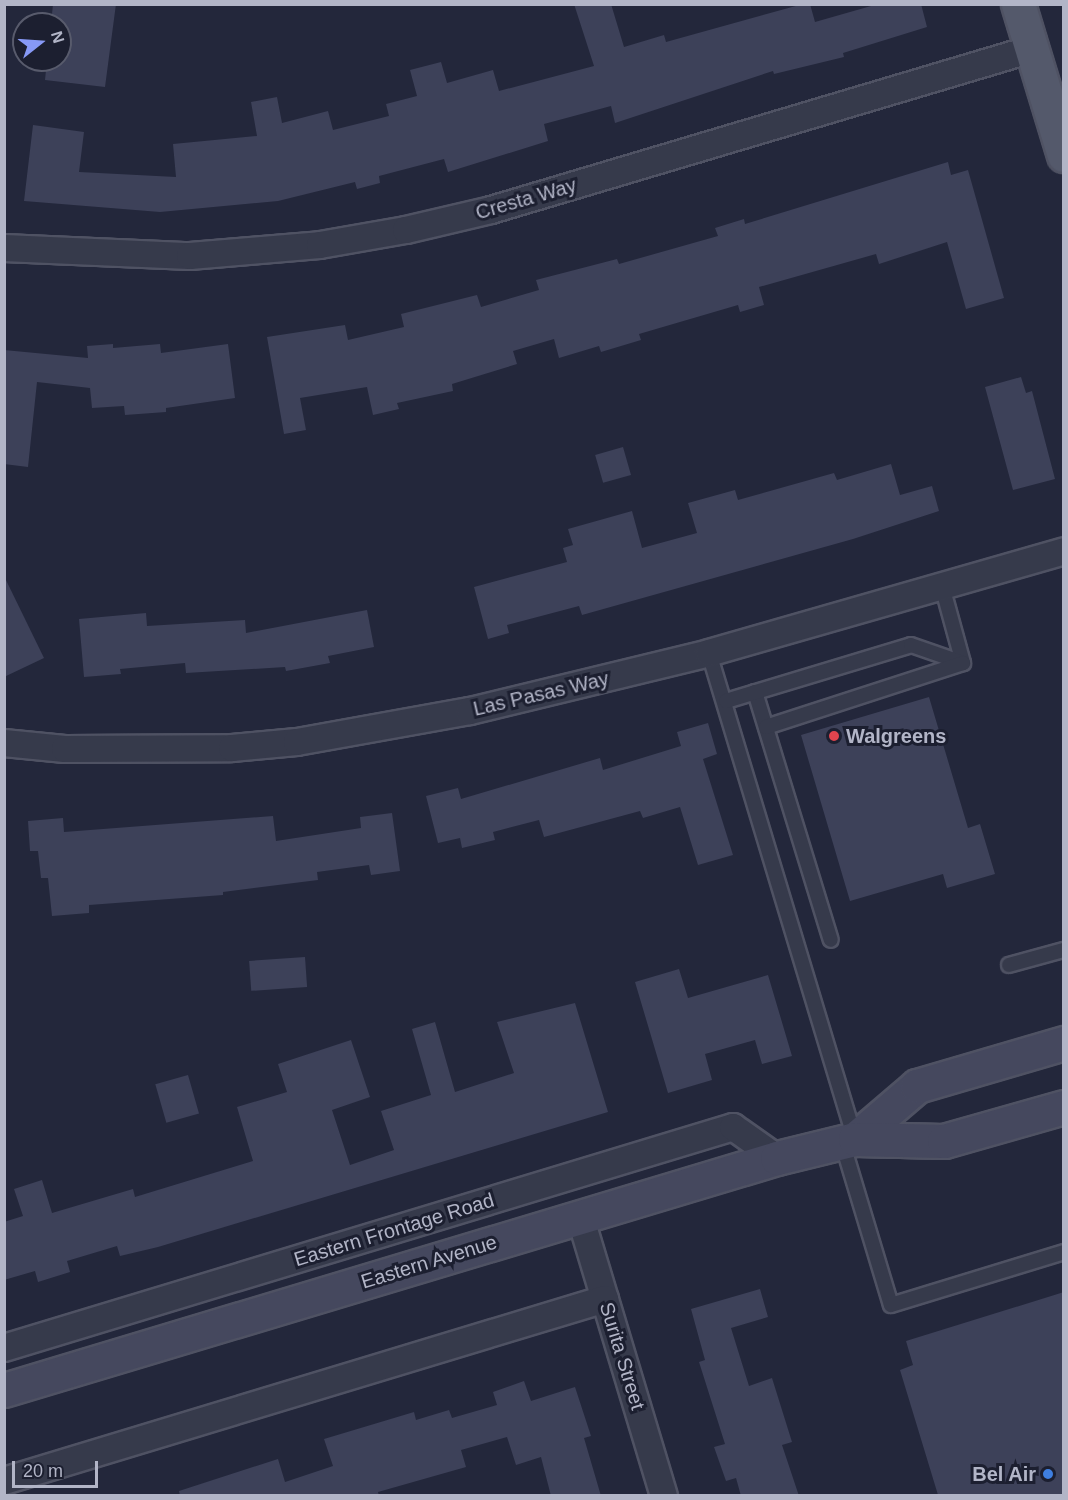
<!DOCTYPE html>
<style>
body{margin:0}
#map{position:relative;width:1068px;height:1500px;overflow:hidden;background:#23273b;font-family:Helvetica,sans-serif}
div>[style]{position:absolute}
.building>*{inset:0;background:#3d4159;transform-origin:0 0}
.roads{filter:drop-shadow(2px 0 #4f5263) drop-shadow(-2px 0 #4f5263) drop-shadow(0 2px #4f5263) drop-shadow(0 -2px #4f5263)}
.lane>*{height:14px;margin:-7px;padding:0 7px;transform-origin:7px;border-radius:7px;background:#363a4b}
.street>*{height:26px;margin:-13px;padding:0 13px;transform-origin:13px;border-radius:13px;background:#363a4b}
.secondary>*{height:33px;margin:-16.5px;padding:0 16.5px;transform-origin:16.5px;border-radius:16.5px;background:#45485e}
.primary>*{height:33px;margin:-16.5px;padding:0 16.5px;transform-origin:16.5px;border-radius:16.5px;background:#54596b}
.dots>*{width:16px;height:16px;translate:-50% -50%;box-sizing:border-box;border:3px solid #1c1f30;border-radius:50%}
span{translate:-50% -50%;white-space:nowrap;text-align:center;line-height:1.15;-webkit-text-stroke:6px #1c1f30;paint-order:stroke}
.street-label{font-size:20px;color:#b2b5c7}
.poi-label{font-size:20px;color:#b2b5c7;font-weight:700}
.left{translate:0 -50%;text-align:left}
.right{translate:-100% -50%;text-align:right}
.frame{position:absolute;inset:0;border:6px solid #b2b5c7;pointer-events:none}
.north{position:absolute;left:12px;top:12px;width:60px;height:60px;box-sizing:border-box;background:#1c1f30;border:2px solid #585b6c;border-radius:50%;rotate:73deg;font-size:16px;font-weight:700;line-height:24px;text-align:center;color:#b2b5c7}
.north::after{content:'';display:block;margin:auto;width:21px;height:27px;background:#8799f6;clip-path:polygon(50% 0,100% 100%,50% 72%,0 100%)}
.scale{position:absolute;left:12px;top:1461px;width:86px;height:27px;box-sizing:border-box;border:3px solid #b2b5c7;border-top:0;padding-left:8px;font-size:18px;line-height:21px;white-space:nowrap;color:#b2b5c7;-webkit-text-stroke:4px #1c1f30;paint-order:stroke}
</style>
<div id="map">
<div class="building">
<div style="clip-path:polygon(53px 4px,116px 4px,105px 87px,45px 80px,47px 60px,60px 60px,60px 24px,51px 24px)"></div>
<div style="clip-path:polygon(574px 4px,611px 4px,624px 47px,664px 35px,666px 42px,803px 4px,810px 4px,815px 22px,878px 4px,921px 4px,927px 27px,843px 53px,844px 57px,774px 74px,773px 71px,615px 123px,611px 106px,544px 124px,548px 141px,448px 172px,444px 159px,379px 176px,380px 183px,357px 189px,355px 182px,278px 201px,160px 212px,24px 201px,33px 125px,84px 132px,79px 172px,176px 177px,173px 144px,257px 136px,251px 102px,277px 97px,282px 123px,328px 111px,333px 130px,389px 116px,386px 104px,417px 96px,410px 70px,441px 62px,447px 83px,493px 70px,499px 91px,594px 66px)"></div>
<div style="clip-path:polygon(948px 162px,951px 175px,968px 170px,1004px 298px,966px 309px,947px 242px,879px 264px,876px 254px,759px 287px,764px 305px,740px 312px,738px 305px,639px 334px,641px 340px,601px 352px,599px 346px,559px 358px,554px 339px,513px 351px,517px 364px,452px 384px,453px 391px,397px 403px,399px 409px,373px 415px,367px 387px,300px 398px,306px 430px,284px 434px,267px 337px,345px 325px,348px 340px,404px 327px,401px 314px,477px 295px,481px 307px,539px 290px,536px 280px,617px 259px,619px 264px,718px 236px,715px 228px,744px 219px,745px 224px)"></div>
<div style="clip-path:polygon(113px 344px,113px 348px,160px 344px,161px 353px,228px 344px,235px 398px,166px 408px,166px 412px,125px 415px,124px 406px,92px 408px,90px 388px,37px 382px,28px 467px,4px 464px,4px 350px,88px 358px,87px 346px)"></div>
<div style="clip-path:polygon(1021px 377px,1026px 393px,1032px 391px,1055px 479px,1013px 490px,985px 387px)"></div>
<div style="left:623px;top:447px;width:29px;height:29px;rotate:74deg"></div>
<div style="clip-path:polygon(891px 464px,900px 495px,932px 486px,939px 511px,853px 539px,582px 615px,579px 606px,507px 625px,509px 633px,488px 639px,474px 587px,567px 562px,563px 548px,573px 545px,568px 529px,632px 511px,642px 548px,697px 533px,688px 503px,735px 490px,738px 500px,834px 473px,837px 480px)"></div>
<div style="clip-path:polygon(4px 576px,44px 658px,4px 677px)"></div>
<div style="clip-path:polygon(367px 610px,374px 647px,328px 656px,330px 663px,286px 671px,285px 667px,186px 673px,185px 663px,120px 669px,121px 674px,84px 677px,79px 619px,146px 613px,147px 626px,245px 620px,246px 633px)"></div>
<div style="clip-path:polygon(929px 697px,968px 828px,980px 824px,995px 874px,947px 888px,943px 874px,850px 901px,801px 735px)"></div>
<div style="clip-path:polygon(708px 723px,717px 754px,703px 759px,733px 855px,698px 865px,680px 807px,643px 818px,640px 811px,544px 837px,539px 820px,493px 832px,495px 840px,462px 848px,460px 838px,438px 843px,426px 796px,458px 788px,461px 799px,600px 758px,603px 770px,681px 746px,677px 732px)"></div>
<div style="clip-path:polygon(392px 813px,400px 871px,371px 875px,369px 865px,317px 872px,318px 880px,223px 892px,223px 895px,89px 905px,89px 913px,52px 916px,48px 878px,41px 878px,38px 851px,30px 851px,28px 821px,63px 818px,64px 832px,273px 816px,276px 841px,361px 828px,360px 817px)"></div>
<div style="left:305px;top:957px;width:30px;height:56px;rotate:86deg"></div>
<div style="clip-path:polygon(679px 969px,688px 998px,768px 975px,792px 1056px,762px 1064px,755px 1040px,705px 1054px,712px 1080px,668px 1093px,635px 982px)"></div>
<div style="clip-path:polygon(575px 1003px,608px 1112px,158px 1247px,120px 1256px,117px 1246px,67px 1261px,70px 1272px,38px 1282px,35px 1271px,4px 1280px,4px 1222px,23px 1216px,14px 1189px,42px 1180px,52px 1213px,133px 1189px,135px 1197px,253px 1161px,237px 1107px,287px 1092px,278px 1064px,351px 1040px,370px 1097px,332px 1110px,350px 1165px,394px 1150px,381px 1111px,431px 1095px,412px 1029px,435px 1022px,455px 1092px,514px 1073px,497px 1022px)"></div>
<div style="left:188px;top:1075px;width:40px;height:34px;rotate:74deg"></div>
<div style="clip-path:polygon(760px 1289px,768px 1317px,731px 1328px,749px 1386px,772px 1378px,792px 1442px,782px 1445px,799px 1496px,741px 1496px,736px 1478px,726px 1481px,714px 1447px,725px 1444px,699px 1362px,705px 1360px,691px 1309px)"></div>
<div style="clip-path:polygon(1064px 1292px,1064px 1495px,938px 1495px,900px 1370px,913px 1365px,906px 1341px)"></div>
<div style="clip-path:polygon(524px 1381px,531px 1401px,575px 1387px,591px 1436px,584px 1438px,601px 1496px,551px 1496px,541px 1457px,516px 1465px,507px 1437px,461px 1450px,466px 1467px,378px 1492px,379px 1496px,180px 1496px,179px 1491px,278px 1459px,285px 1482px,333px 1466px,324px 1439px,414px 1412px,416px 1420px,449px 1410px,452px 1418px,497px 1405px,493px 1392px)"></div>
</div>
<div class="roads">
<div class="lane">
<div style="left:942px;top:586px;width:80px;rotate:74.7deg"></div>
<div style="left:709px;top:653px;width:507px;rotate:73.28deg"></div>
<div style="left:755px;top:692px;width:259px;rotate:73deg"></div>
<div style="left:726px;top:701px;width:193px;rotate:-16.8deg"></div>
<div style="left:911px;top:645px;width:55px;rotate:19.1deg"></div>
<div style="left:766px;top:727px;width:207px;rotate:-18deg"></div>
<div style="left:1009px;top:965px;width:57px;rotate:-15.3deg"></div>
<div style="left:842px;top:1142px;width:170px;rotate:73.3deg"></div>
<div style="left:891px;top:1305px;width:181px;rotate:-17deg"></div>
</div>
<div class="street">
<div style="left:4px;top:248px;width:186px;rotate:2.5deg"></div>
<div style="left:190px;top:256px;width:130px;rotate:-4.8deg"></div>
<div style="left:320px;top:245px;width:87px;rotate:-9.9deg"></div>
<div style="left:406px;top:230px;width:87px;rotate:-13.2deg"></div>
<div style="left:491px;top:210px;width:564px;rotate:-16.57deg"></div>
<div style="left:4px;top:743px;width:61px;rotate:5.6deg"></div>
<div style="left:65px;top:749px;width:167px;rotate:-0.3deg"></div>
<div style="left:232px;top:748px;width:65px;rotate:-5.3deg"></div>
<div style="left:297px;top:742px;width:176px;rotate:-10.2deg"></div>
<div style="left:470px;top:711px;width:246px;rotate:-13.6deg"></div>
<div style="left:709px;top:653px;width:369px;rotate:-16deg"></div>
<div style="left:580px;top:1216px;width:292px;rotate:73.3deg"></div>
<div style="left:4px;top:1348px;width:762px;rotate:-16.86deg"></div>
<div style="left:733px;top:1127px;width:54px;rotate:35.2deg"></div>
<div style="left:4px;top:1481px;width:628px;rotate:-16.85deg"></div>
</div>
<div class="secondary">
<div style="left:855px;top:1139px;width:82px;rotate:-40.5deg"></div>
<div style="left:917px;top:1086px;width:153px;rotate:-16.3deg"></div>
<div style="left:4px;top:1390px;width:807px;rotate:-16.71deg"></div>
<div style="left:777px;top:1158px;width:80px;rotate:-13.7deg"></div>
<div style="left:855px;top:1139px;width:89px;rotate:1.3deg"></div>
<div style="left:944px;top:1141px;width:125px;rotate:-15.8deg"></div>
</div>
<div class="primary">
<div style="left:1018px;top:4px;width:158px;rotate:73.1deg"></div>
</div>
</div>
<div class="dots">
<div style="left:834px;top:736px;background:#e0444e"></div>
<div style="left:1048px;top:1474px;background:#3f7fe0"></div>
</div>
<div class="street-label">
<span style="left:526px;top:199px;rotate:-16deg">Cresta Way</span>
<span style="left:541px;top:694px;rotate:-13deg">Las Pasas Way</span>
<span style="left:394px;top:1230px;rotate:-17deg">Eastern Frontage Road</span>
<span style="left:429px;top:1262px;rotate:-17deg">Eastern Avenue</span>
<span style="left:622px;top:1356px;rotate:73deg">Surita Street</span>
</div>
<div class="poi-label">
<span class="left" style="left:846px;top:736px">Walgreens</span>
<span class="right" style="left:1036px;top:1474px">Bel Air</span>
</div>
<div class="frame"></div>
<div class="north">N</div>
<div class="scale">20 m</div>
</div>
